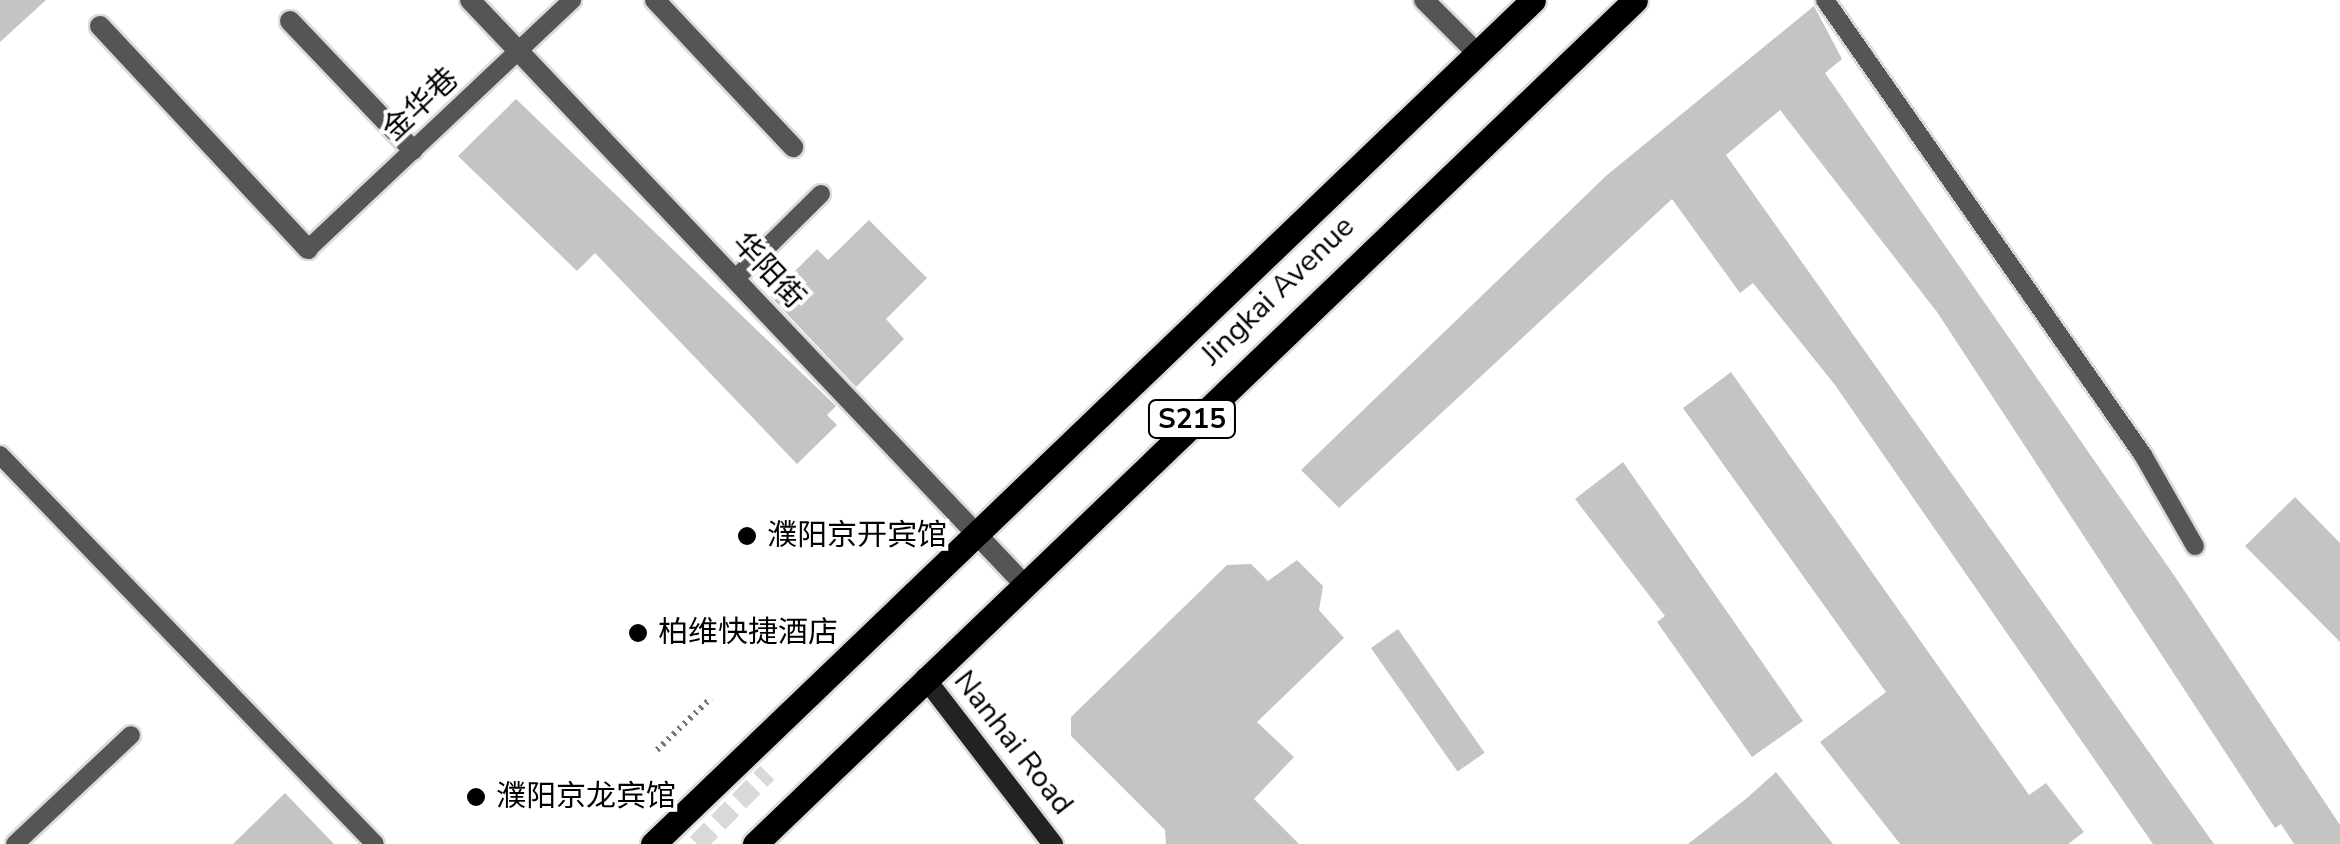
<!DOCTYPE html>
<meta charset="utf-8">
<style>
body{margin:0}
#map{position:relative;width:2340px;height:844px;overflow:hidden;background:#fff;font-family:"Nunito Sans","Noto Sans SC",sans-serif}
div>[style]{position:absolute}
.building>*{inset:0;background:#c4c4c4;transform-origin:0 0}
.street-tunnel>*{height:20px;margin-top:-10px;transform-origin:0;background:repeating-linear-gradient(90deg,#d9d9d9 0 20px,transparent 0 30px)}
.path>*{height:6px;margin-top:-3px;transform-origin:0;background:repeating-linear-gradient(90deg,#777 0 2.5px,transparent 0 7.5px)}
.roads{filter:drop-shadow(2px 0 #dbdbdb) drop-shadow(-2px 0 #dbdbdb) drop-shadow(0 2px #dbdbdb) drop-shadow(0 -2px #dbdbdb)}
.lane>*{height:18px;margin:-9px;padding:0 9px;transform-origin:9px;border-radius:9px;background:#555}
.street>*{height:20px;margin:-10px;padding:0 10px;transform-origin:10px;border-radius:10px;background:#555}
.secondary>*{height:20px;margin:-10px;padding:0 10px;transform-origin:10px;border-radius:10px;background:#222}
.primary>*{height:25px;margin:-12.5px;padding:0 12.5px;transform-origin:12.5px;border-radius:12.5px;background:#000}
.dots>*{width:28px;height:28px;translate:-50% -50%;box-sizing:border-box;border:5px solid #fff;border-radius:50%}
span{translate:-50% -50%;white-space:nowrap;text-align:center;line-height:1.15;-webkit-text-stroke:8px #fff;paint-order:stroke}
.shield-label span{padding:2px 8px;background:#fff;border:2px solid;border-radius:8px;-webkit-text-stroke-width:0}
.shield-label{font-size:28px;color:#000;font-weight:700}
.street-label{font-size:30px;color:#000}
.poi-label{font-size:30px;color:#000}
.left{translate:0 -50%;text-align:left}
</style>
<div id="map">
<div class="building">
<div style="clip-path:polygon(0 0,46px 0,0 42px)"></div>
<div style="clip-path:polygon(1814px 6px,1842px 59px,1825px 73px,2178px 581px,2340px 825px,2340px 844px,2294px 844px,2281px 824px,2275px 828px,1937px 312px,1780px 110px,1726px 155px,2214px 844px,2153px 844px,1835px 385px,1753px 283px,1740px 293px,1672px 199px,1339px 508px,1301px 470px,1607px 175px)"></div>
<div style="clip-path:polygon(516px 99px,836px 406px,827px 415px,837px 425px,797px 464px,595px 253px,577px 271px,458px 156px)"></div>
<div style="clip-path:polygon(869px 220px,927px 278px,886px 319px,904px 339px,856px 387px,770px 296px,817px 249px,828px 260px)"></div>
<div style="clip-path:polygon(1731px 372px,2029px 795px,2046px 783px,2084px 832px,2068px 844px,1900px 844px,1820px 742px,1886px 692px,1683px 408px)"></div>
<div style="clip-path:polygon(1623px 462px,1803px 721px,1752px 757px,1657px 622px,1665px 616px,1575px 499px)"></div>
<div style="clip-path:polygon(2295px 497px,2340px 543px,2340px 642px,2245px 546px)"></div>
<div style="clip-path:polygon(1297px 560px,1323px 586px,1319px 610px,1344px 638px,1257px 722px,1294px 757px,1254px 799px,1299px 844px,1166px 844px,1165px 830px,1071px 736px,1071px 717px,1227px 565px,1251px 564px,1268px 581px)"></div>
<div style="left:1398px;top:629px;width:151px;height:33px;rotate:55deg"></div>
<div style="clip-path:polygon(1776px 772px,1833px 844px,1688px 844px,1747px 798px)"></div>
<div style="clip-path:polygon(285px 793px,334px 844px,233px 844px)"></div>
</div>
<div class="street-tunnel">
<div style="left:697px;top:844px;width:100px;rotate:-45.4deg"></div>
</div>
<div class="path">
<div style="left:657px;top:750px;width:75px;rotate:-43.9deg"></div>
</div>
<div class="roads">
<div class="lane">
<div style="left:1825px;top:0;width:555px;rotate:55.05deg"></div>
<div style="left:2143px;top:455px;width:105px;rotate:60.3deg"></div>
<div style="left:308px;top:249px;width:363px;rotate:-43.3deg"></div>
<div style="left:735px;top:279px;width:121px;rotate:-44.7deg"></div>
<div style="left:0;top:455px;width:540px;rotate:46.05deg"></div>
<div style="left:15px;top:844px;width:159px;rotate:-43.2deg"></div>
</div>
<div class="street">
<div style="left:470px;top:0;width:802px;rotate:46.52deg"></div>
<div style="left:655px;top:0;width:202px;rotate:46.8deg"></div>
<div style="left:1424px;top:0;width:76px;rotate:45deg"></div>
<div style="left:290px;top:21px;width:178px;rotate:46.4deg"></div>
<div style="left:100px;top:26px;width:305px;rotate:47deg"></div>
</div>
<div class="secondary">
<div style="left:925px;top:678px;width:210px;rotate:52.4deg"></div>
</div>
<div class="primary">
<div style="left:653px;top:844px;width:1219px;rotate:-43.8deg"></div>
<div style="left:755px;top:844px;width:1219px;rotate:-43.8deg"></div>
</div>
</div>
<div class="dots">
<div style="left:747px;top:536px;background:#000"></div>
<div style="left:638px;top:633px;background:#000"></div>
<div style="left:476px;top:797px;background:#000"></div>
</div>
<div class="shield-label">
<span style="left:1192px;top:419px">S215</span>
</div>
<div class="street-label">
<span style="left:421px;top:105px;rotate:-43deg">金华巷</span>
<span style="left:768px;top:271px;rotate:47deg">华阳街</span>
<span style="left:1278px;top:291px;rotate:-44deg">Jingkai Avenue</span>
<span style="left:1013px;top:743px;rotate:52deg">Nanhai Road</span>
</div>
<div class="poi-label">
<span class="left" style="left:767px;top:536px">濮阳京开宾馆</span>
<span class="left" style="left:658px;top:633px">柏维快捷酒店</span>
<span class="left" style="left:496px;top:797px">濮阳京龙宾馆</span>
</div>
</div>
